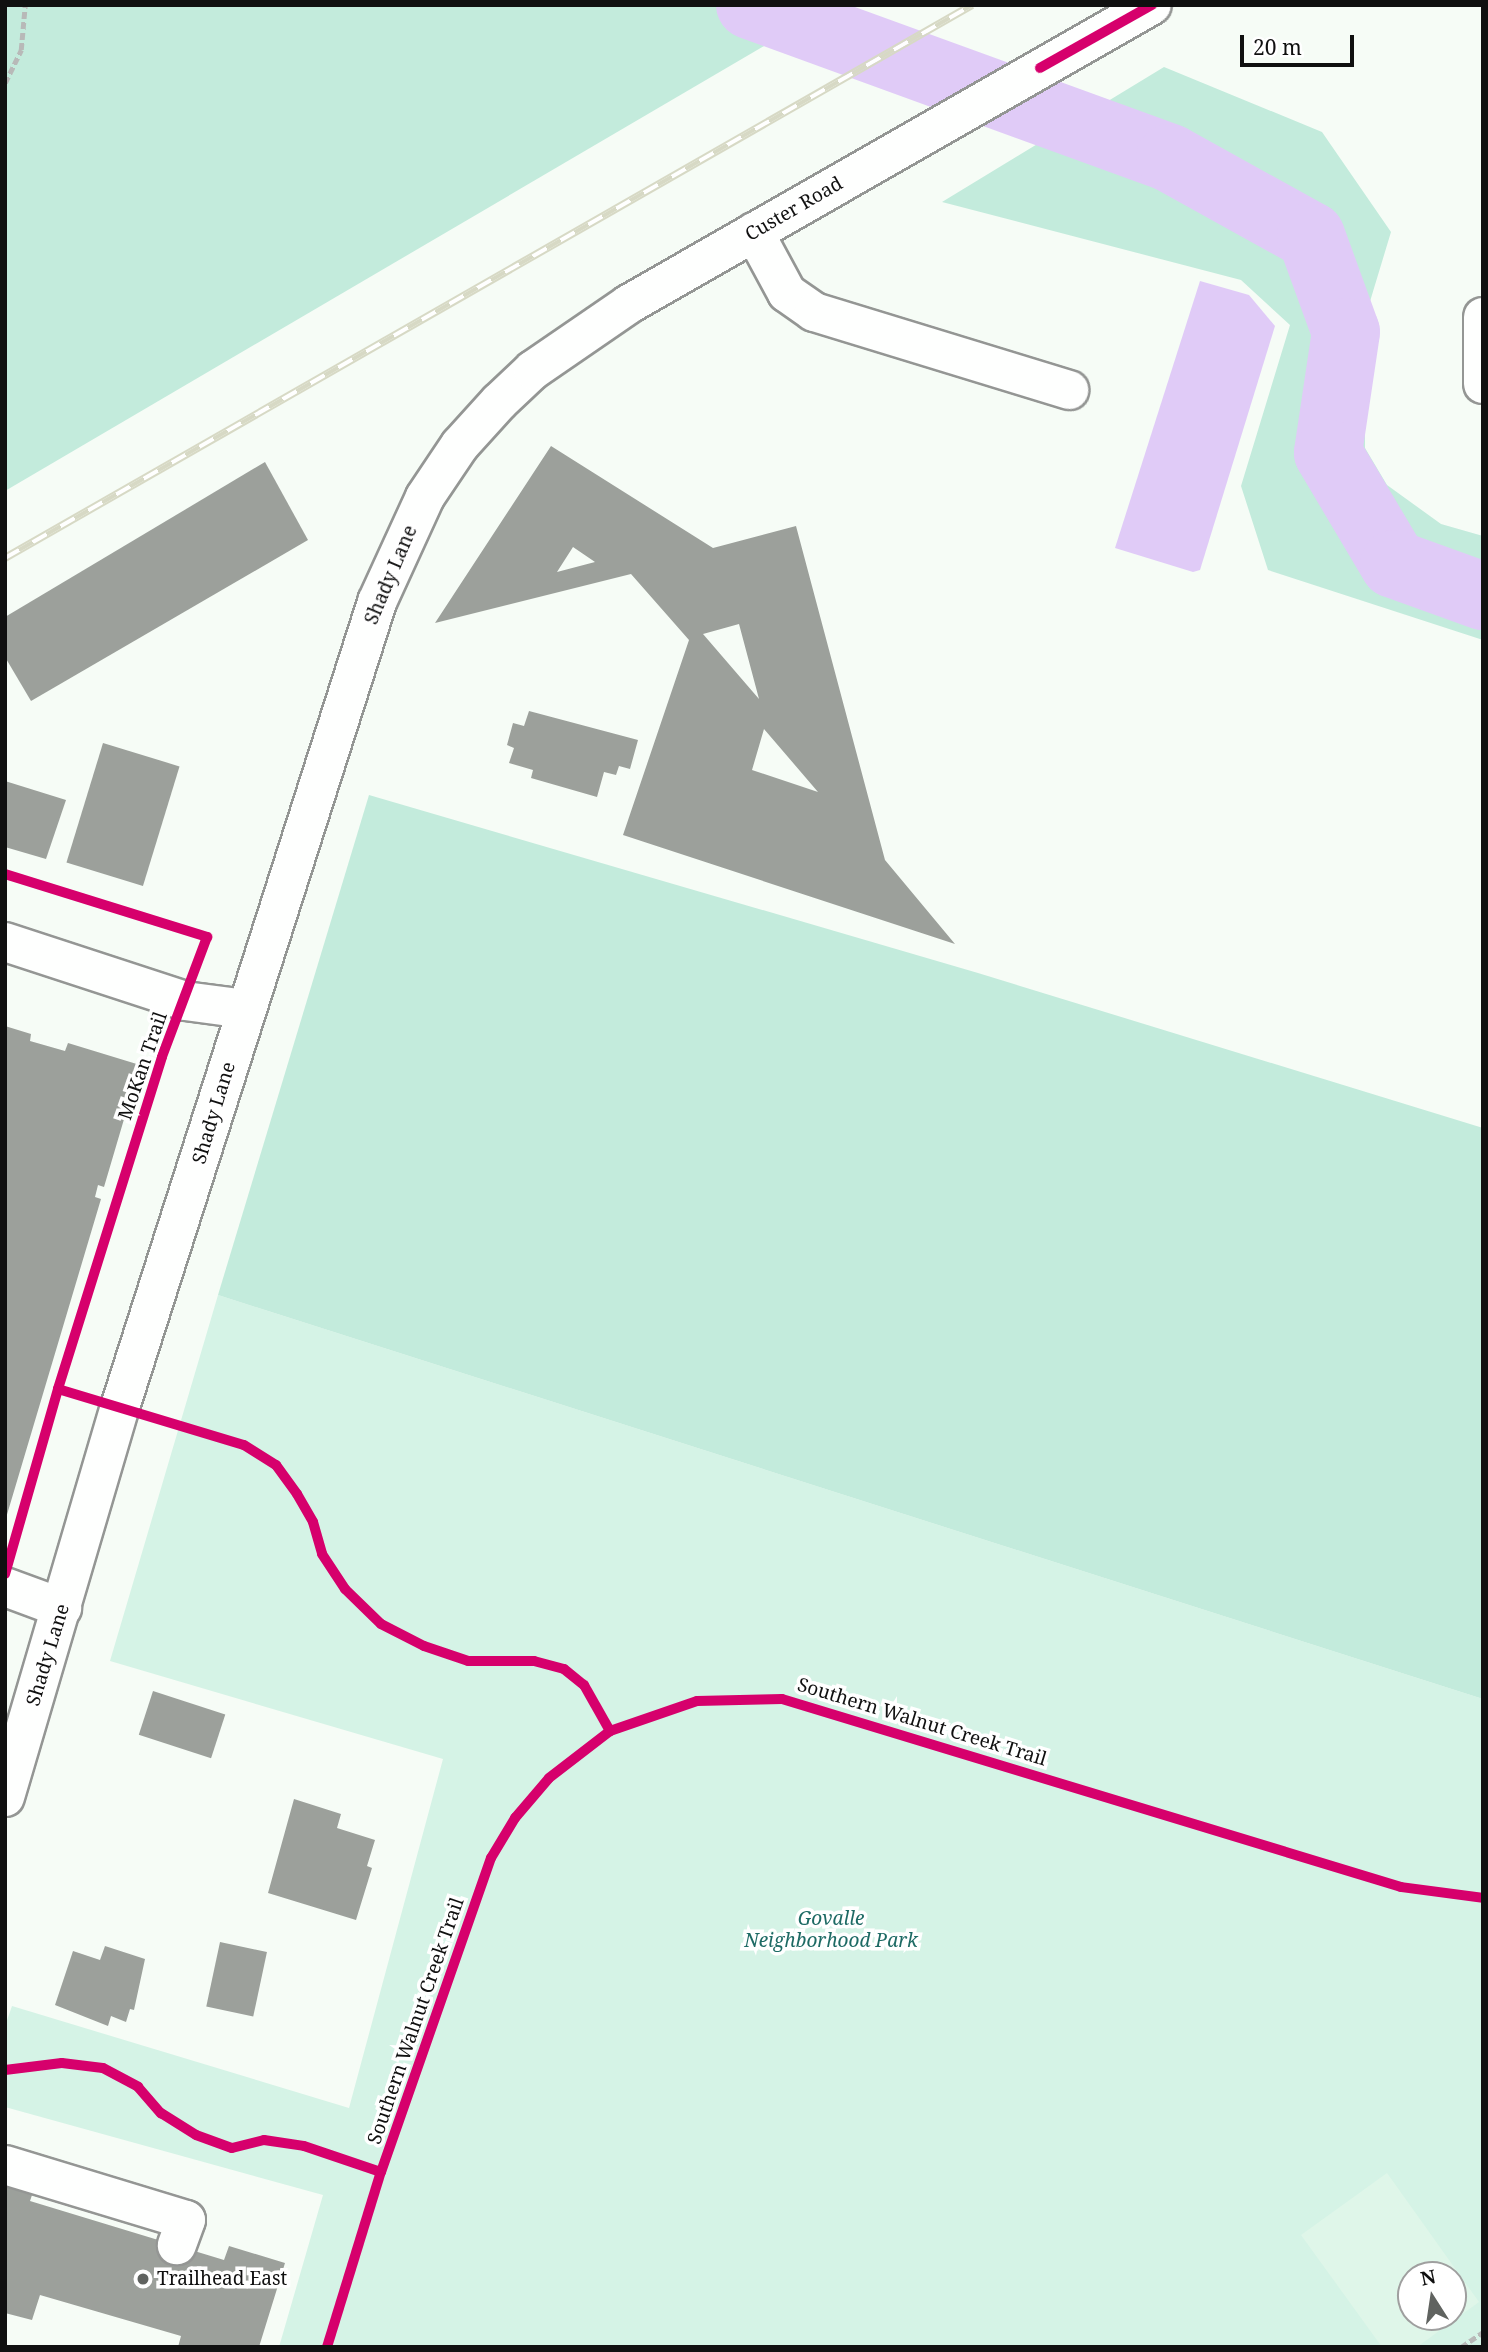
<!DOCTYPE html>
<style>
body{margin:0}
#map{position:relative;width:1488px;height:2352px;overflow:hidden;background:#f6fcf6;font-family:"Noto Serif",serif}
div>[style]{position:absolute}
.green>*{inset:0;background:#d5f3e6}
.forest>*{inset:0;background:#c3ebdc}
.pitch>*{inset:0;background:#dff6e9}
.water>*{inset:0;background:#e0cbf7}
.river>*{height:68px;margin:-34px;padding:0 34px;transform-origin:34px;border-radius:34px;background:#e0cbf7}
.building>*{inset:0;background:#9ca09b;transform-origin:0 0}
.path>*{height:4.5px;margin-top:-2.25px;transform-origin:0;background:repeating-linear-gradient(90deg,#b8b9b8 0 7px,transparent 0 10.5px)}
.roads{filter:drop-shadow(2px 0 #949694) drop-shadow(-2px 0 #949694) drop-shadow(0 2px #949694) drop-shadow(0 -2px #949694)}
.minor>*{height:38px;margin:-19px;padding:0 19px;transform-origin:19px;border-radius:19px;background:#fefffe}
.rail>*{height:8px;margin-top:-4px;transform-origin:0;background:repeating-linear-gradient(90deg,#fff 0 16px,#d7d9c5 0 32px);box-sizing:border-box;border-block:2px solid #d7d9c5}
.cycleway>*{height:10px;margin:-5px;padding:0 5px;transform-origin:5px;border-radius:5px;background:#d6006c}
.dots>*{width:19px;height:19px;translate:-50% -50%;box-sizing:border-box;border:4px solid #fff;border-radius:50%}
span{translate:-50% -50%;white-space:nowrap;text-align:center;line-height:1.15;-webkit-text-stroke:7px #fff;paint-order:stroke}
.street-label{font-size:19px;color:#101010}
.park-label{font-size:19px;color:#1d6a64;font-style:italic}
.poi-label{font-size:19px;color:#101010}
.left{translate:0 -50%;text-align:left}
.frame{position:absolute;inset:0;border:7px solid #101010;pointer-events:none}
.north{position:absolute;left:1397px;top:2261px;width:70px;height:70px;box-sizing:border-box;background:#fff;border:2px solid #9f9f9f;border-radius:50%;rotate:348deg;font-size:19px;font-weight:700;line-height:28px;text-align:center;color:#101010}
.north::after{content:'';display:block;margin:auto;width:24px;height:32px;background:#606360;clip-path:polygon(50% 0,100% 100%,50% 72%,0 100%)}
.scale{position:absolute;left:1240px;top:35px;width:114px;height:32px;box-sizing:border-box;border:4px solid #101010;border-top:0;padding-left:9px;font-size:21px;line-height:24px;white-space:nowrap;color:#101010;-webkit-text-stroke:5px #fff;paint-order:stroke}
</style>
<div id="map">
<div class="green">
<div style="clip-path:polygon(evenodd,218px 1295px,1483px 1699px,1483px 2347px,279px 2347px,323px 2195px,5px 2107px,5px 2026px,12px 2006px,349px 2108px,443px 1759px,110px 1661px,218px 1295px,1411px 2275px,1453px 2275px,1453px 2317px,1411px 2317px,1411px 2275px)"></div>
</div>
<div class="forest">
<div style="clip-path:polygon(5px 5px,834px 5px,5px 491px)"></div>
<div style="clip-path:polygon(1164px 67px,1322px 132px,1391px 232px,1365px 318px,1365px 448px,1387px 485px,1441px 524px,1483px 536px,1483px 640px,1268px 570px,1241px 486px,1290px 325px,1241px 280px,942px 202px)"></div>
<div style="clip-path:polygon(369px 795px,978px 973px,1483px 1128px,1483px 1699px,218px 1295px)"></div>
</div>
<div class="pitch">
<div style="clip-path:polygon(evenodd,1387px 2173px,1479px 2302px,1417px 2347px,1382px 2347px,1301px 2235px,1387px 2173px,1411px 2275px,1453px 2275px,1453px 2317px,1411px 2317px,1411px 2275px)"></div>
</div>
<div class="water">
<div style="clip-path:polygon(1200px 281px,1249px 295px,1275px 326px,1200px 570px,1193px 572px,1115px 548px)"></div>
</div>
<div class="river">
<div style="left:750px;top:5px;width:447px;rotate:20deg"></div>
<div style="left:1170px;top:158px;width:161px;rotate:29deg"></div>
<div style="left:1311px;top:236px;width:102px;rotate:70deg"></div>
<div style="left:1346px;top:332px;width:122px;rotate:98.5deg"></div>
<div style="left:1328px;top:453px;width:129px;rotate:59.3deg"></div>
<div style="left:1394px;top:564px;width:95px;rotate:19.8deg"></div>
</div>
<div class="building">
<div style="clip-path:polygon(evenodd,551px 446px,713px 548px,796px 526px,885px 860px,955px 944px,623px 835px,689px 640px,631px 574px,435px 623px,551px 446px,573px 547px,595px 562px,557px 572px,573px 547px,551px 446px,739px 624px,759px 699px,703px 634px,739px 624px,551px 446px,764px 729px,818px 792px,752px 770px,764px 729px)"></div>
<div style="clip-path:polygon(265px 462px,308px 540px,31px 701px,5px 657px,5px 617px)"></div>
<div style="clip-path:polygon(529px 711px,638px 740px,630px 769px,619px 766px,616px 775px,604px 772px,597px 797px,531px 778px,533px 770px,509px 763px,514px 748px,507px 745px,513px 723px,524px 726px)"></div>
<div style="left:103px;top:743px;width:80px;height:125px;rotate:17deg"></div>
<div style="clip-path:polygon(5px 781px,66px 800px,46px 859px,5px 847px)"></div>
<div style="clip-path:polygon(5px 1026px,31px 1034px,30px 1041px,65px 1051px,68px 1043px,140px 1065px,104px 1187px,98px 1185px,95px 1197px,101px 1199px,6px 1518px)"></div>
<div style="left:153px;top:1691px;width:76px;height:46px;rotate:18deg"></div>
<div style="clip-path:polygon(294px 1799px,341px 1814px,337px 1828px,375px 1840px,367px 1866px,372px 1868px,356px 1920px,268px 1893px)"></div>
<div style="left:220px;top:1942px;width:48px;height:66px;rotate:12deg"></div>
<div style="clip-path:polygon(105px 1946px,145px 1959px,134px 2010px,130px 2009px,126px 2022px,111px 2016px,108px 2026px,55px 2005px,73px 1951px,100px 1960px)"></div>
<div style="clip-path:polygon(5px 2186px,32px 2195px,30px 2201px,224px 2260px,229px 2246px,285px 2263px,259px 2347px,178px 2347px,181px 2336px,40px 2295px,32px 2320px,5px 2313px)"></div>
</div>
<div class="path">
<div style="left:5px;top:83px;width:37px;rotate:-64deg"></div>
<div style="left:21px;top:50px;width:45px;rotate:-84.9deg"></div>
<div style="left:1461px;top:2347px;width:27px;rotate:-34deg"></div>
</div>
<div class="roads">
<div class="minor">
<div style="left:754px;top:232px;width:69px;rotate:61.6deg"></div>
<div style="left:787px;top:293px;width:33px;rotate:35deg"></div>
<div style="left:814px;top:312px;width:267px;rotate:17deg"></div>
<div style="left:1483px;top:317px;width:67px;rotate:90deg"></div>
<div style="left:5px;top:942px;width:189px;rotate:18.1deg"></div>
<div style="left:185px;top:1001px;width:62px;rotate:7.5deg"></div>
<div style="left:5px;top:1587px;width:61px;rotate:20.2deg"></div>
<div style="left:5px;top:1797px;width:407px;rotate:-73.6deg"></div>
<div style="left:120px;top:1407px;width:845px;rotate:-72.29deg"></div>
<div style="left:377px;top:602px;width:115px;rotate:-65.4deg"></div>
<div style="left:425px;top:497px;width:63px;rotate:-56.1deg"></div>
<div style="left:460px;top:445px;width:58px;rotate:-47.8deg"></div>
<div style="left:499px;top:402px;width:47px;rotate:-43.3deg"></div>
<div style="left:533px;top:370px;width:116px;rotate:-34.5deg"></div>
<div style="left:629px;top:304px;width:602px;rotate:-29.76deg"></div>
<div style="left:5px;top:2165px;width:189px;rotate:16.9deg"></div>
<div style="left:186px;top:2220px;width:27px;rotate:110deg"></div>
</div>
</div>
<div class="rail">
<div style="left:5px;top:558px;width:1114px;rotate:-29.76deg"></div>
</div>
<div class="cycleway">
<div style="left:1040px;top:68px;width:129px;rotate:-29.4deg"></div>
<div style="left:5px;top:874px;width:212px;rotate:17.3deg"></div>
<div style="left:207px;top:937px;width:128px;rotate:110.6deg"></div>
<div style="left:162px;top:1057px;width:348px;rotate:107.4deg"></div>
<div style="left:58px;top:1389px;width:194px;rotate:16.8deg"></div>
<div style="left:244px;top:1445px;width:38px;rotate:32deg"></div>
<div style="left:276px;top:1465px;width:36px;rotate:54deg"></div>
<div style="left:297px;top:1494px;width:32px;rotate:60deg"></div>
<div style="left:313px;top:1522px;width:33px;rotate:74deg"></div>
<div style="left:322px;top:1554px;width:42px;rotate:56.7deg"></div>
<div style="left:345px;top:1589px;width:50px;rotate:44.2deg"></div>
<div style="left:381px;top:1624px;width:48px;rotate:27.1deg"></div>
<div style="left:424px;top:1646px;width:46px;rotate:18.8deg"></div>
<div style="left:468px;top:1661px;width:66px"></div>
<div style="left:534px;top:1661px;width:31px;rotate:15deg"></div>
<div style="left:564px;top:1669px;width:26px;rotate:39deg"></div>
<div style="left:584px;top:1685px;width:53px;rotate:60.5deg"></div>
<div style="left:5px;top:1574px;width:192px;rotate:-74deg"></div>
<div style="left:5px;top:2070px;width:57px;rotate:-7deg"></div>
<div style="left:62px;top:2063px;width:41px;rotate:7deg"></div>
<div style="left:103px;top:2068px;width:40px;rotate:28deg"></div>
<div style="left:138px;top:2087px;width:35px;rotate:49deg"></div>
<div style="left:161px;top:2113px;width:41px;rotate:32.2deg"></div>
<div style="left:196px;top:2135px;width:38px;rotate:20deg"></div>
<div style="left:232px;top:2148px;width:33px;rotate:-14deg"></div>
<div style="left:264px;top:2140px;width:40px;rotate:8.5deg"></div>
<div style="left:304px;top:2146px;width:81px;rotate:18.7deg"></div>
<div style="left:327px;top:2347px;width:183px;rotate:-72.9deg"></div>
<div style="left:381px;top:2172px;width:333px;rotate:-70.7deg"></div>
<div style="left:491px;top:1858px;width:47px;rotate:-59deg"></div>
<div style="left:515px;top:1818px;width:52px;rotate:-49.6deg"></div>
<div style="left:549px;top:1778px;width:77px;rotate:-37.6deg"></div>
<div style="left:610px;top:1731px;width:92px;rotate:-19deg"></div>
<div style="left:697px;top:1701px;width:85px;rotate:-1.3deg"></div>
<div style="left:782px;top:1699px;width:647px;rotate:16.89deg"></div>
<div style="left:1401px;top:1887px;width:83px;rotate:7.6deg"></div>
</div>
<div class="dots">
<div style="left:143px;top:2279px;background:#606360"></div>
</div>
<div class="street-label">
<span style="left:794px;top:209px;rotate:-30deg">Custer Road</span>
<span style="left:391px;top:575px;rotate:-67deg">Shady Lane</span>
<span style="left:143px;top:1066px;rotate:-71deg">MoKan Trail</span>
<span style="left:214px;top:1113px;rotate:-73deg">Shady Lane</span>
<span style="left:48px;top:1655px;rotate:-73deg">Shady Lane</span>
<span style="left:922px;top:1722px;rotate:17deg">Southern Walnut Creek Trail</span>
<span style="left:416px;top:2021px;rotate:-71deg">Southern Walnut Creek Trail</span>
</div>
<div class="park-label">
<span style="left:831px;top:1930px">Govalle<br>Neighborhood Park</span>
</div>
<div class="poi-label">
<span class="left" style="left:157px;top:2279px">Trailhead East</span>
</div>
<div class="frame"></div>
<div class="north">N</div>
<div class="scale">20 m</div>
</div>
